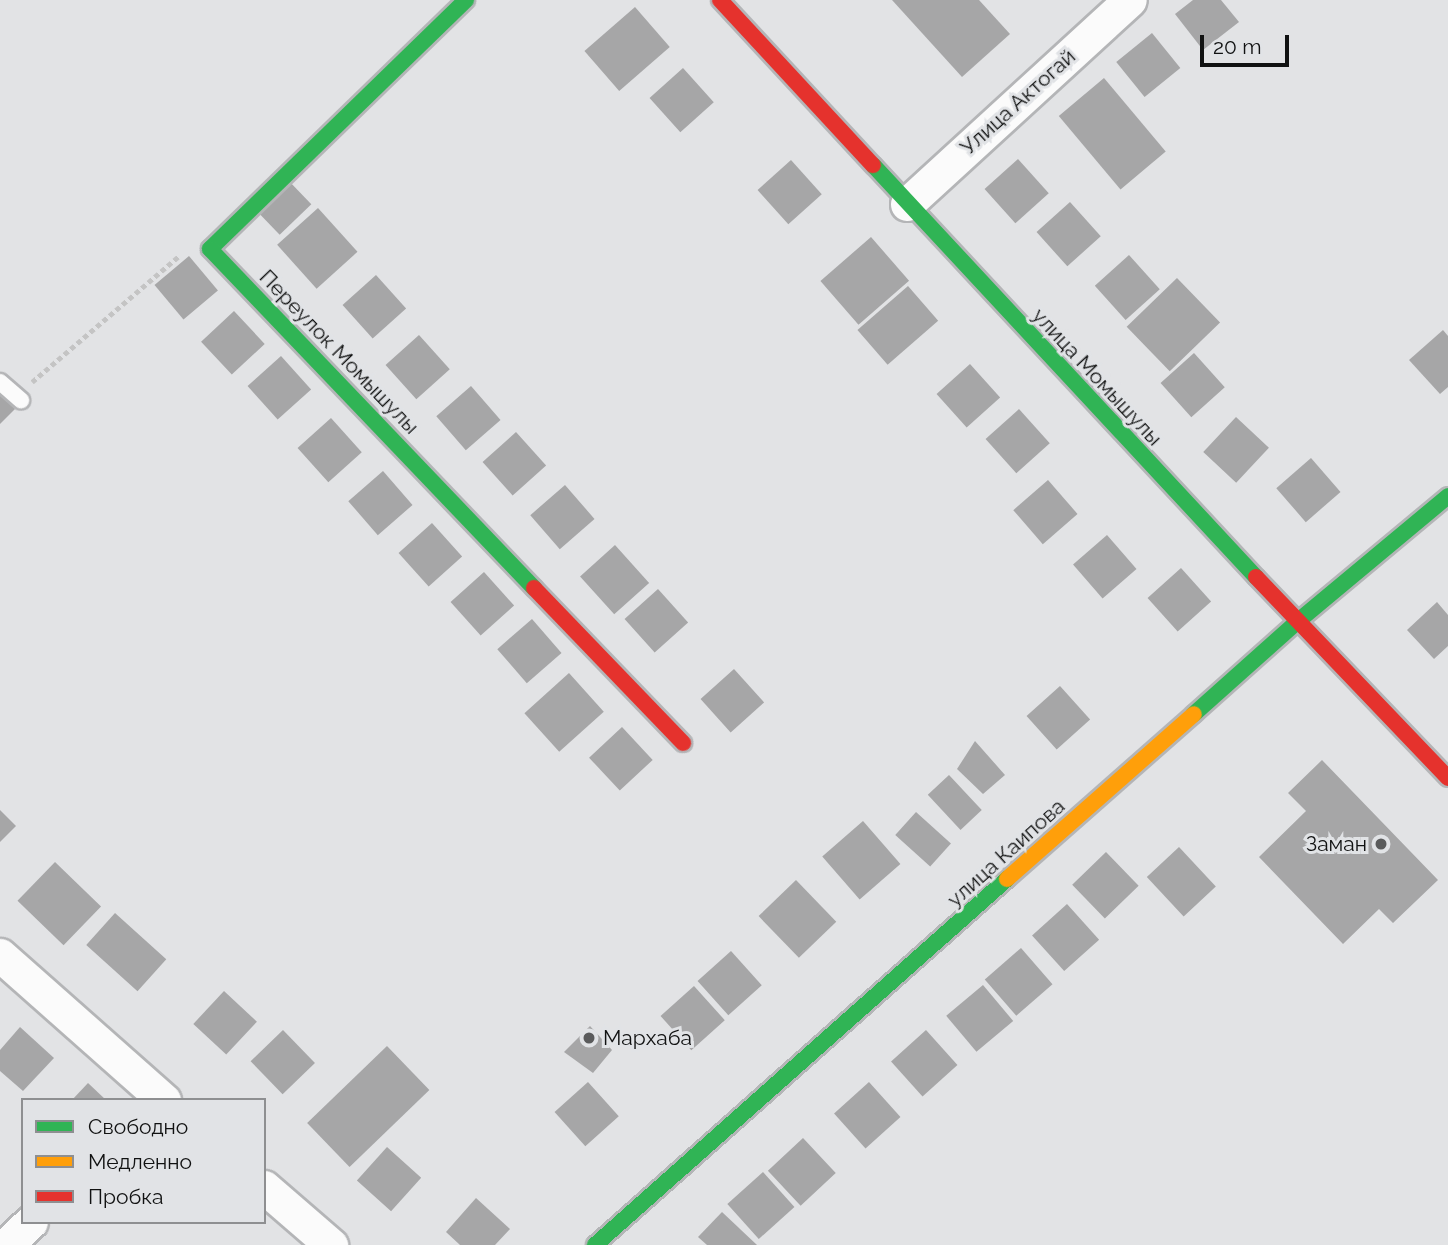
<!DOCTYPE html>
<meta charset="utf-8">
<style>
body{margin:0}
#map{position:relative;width:1448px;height:1245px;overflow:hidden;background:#e2e3e5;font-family:Raleway,sans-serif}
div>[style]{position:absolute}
.building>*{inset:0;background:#a6a6a7;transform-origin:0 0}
.path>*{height:4.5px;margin-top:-2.25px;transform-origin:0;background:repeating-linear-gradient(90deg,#c4c4c4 0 5px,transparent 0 8.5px)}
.roads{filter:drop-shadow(2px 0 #b4b5b7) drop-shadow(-2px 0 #b4b5b7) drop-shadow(0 2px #b4b5b7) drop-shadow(0 -2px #b4b5b7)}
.lane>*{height:16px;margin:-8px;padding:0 8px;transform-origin:8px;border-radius:8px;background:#fbfbfb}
.street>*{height:33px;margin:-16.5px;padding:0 16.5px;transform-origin:16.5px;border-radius:16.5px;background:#fbfbfb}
.fast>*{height:16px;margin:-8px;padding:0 8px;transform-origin:8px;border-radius:8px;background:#30b455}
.slow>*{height:16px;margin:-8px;padding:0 8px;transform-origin:8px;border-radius:8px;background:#ff9f0a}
.jam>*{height:16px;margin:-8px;padding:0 8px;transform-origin:8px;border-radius:8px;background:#e5322d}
.dots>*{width:19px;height:19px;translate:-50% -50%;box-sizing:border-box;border:4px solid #e1e3e6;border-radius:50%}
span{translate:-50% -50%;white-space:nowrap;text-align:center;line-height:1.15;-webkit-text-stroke:6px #e1e3e6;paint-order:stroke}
.street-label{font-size:21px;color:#111212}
.poi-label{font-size:21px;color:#111212}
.right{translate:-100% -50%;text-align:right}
.left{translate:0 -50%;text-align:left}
.legend{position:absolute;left:21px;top:1098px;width:245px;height:126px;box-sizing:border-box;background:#e1e3e6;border:2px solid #8e8f91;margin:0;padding:9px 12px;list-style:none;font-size:21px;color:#111212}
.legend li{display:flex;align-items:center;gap:14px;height:35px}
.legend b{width:35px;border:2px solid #8e8f91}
.scale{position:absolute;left:1200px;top:35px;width:89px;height:32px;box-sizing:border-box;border:4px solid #111212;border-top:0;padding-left:9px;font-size:21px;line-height:24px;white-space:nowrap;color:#111212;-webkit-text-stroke:5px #e1e3e6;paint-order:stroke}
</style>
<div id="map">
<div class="building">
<div style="clip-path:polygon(892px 0,979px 0,1010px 34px,962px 77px)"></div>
<div style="clip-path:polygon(1193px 0,1221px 0,1239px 22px,1203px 50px,1175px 14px)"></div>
<div style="left:635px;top:7px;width:53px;height:67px;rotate:49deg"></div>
<div style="left:1152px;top:33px;width:45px;height:46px;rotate:51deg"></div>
<div style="left:683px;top:68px;width:46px;height:45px;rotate:48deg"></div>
<div style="left:1104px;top:78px;width:96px;height:59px;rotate:50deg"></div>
<div style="left:1018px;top:159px;width:46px;height:45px;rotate:48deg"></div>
<div style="left:791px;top:160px;width:46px;height:45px;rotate:48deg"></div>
<div style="left:287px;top:179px;width:35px;height:44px;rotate:46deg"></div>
<div style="left:1070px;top:202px;width:46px;height:45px;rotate:48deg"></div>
<div style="left:318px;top:208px;width:59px;height:55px;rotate:48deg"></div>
<div style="left:871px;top:237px;width:58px;height:67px;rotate:49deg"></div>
<div style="left:1129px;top:255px;width:46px;height:46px;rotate:48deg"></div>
<div style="left:189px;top:256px;width:45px;height:45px;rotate:50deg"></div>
<div style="left:376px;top:275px;width:45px;height:45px;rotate:48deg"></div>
<div style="left:1177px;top:278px;width:62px;height:70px;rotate:46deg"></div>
<div style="left:908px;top:286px;width:46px;height:67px;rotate:49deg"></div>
<div style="left:234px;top:311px;width:45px;height:45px;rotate:47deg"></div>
<div style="clip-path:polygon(1443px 330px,1448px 336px,1448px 387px,1440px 394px,1409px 360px)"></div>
<div style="left:419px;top:335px;width:46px;height:45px;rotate:48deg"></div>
<div style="left:1194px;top:353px;width:46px;height:45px;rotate:48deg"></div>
<div style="left:281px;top:356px;width:45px;height:45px;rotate:48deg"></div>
<div style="left:970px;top:364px;width:45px;height:45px;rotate:48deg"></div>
<div style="left:471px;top:386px;width:45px;height:46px;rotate:49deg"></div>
<div style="clip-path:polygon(0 393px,15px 409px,0 424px)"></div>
<div style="left:1019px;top:409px;width:46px;height:45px;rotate:48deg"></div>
<div style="left:1236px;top:417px;width:45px;height:48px;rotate:43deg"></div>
<div style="left:331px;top:418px;width:46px;height:45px;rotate:48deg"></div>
<div style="left:516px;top:432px;width:45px;height:45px;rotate:48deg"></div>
<div style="left:1311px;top:458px;width:45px;height:46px;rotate:49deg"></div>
<div style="left:383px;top:471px;width:45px;height:46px;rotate:49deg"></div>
<div style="left:1048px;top:480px;width:45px;height:46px;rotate:49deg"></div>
<div style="left:565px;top:485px;width:45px;height:46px;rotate:49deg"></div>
<div style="left:432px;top:523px;width:45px;height:45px;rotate:48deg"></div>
<div style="left:1107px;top:535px;width:45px;height:45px;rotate:49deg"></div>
<div style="left:615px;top:545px;width:51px;height:47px;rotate:48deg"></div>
<div style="left:1181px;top:568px;width:45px;height:45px;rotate:48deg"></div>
<div style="left:484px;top:572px;width:45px;height:45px;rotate:48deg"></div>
<div style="left:658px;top:589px;width:45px;height:45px;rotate:48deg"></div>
<div style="clip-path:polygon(1437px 602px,1448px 615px,1448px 646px,1434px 659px,1407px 630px)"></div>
<div style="left:532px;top:619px;width:45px;height:46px;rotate:49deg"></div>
<div style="left:734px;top:669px;width:45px;height:45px;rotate:48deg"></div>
<div style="left:569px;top:673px;width:52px;height:60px;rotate:48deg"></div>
<div style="left:1060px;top:686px;width:45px;height:45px;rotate:48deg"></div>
<div style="left:622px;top:727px;width:45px;height:45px;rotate:47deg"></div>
<div style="clip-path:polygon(975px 741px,1005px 775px,983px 794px,957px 769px)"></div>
<div style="clip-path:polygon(1322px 760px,1438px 880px,1393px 923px,1379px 909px,1343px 944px,1259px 857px,1306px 811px,1288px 793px)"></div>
<div style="left:949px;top:775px;width:48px;height:29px;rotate:47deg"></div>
<div style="clip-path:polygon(0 810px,16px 826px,0 842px)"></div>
<div style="left:916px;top:812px;width:47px;height:31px;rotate:42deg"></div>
<div style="left:863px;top:821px;width:57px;height:54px;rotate:49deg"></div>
<div style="left:1179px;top:847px;width:54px;height:44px;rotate:47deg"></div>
<div style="left:1106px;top:852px;width:47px;height:47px;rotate:46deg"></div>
<div style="left:55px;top:862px;width:64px;height:54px;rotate:44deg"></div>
<div style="left:796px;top:880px;width:58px;height:52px;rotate:46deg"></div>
<div style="left:1067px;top:904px;width:48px;height:47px;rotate:48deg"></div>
<div style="left:115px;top:913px;width:69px;height:43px;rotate:42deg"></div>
<div style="left:1021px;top:948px;width:48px;height:48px;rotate:49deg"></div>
<div style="left:731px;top:951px;width:46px;height:45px;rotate:48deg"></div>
<div style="left:983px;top:985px;width:47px;height:48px;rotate:50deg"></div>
<div style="left:694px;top:986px;width:46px;height:45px;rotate:48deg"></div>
<div style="left:224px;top:991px;width:45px;height:45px;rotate:43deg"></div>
<div style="clip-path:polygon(590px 1026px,612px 1050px,593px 1073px,564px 1052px)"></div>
<div style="clip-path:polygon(20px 1027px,54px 1058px,23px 1091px,0 1071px,0 1050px)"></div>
<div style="left:283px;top:1030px;width:46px;height:45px;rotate:46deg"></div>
<div style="left:926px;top:1030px;width:47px;height:47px;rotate:48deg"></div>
<div style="left:387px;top:1046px;width:61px;height:111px;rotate:46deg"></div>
<div style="left:588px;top:1082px;width:46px;height:45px;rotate:48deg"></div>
<div style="left:869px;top:1082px;width:47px;height:47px;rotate:48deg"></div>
<div style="clip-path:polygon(88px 1083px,106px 1100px,72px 1100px)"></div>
<div style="left:803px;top:1138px;width:48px;height:48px;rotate:47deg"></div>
<div style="left:387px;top:1147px;width:46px;height:45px;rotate:42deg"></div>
<div style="left:763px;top:1172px;width:47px;height:48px;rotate:48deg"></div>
<div style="clip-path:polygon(476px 1198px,510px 1229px,495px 1245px,460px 1245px,446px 1232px)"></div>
<div style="clip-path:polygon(722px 1212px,757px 1245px,707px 1245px,698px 1237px)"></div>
</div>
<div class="path">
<div style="left:32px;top:382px;width:194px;rotate:-40.6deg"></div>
</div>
<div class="roads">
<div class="lane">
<div style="left:0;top:382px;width:28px;rotate:41deg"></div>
</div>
<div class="street">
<div style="left:907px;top:204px;width:302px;rotate:-42.5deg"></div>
<div style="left:0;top:955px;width:219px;rotate:41.5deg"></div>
<div style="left:264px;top:1187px;width:89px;rotate:40.9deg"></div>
<div style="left:6px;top:1245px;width:34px;rotate:-43deg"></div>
</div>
<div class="fast">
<div style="left:466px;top:0;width:357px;rotate:135.8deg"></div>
<div style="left:210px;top:249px;width:469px;rotate:46.3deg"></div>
<div style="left:873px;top:165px;width:563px;rotate:47.09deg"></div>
<div style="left:1194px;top:714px;width:138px;rotate:-41.8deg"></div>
<div style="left:1297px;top:622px;width:197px;rotate:-39.8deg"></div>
<div style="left:595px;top:1245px;width:551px;rotate:-41.62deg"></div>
</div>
<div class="slow">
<div style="left:1007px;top:879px;width:249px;rotate:-41.4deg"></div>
</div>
<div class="jam">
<div style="left:720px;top:0;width:225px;rotate:47.2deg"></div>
<div style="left:1256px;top:577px;width:278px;rotate:46.3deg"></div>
<div style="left:534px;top:588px;width:215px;rotate:46.1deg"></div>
</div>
</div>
<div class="dots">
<div style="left:1381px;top:844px;background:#5a5b5c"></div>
<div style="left:589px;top:1038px;background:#5a5b5c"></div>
</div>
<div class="street-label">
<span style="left:1018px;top:102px;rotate:-42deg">Улица Актогай</span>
<span style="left:339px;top:352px;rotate:46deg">Переулок Момышулы</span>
<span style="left:1097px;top:377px;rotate:47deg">улица Момышулы</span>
<span style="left:1006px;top:853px;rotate:-42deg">улица Каипова</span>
</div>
<div class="poi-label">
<span class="right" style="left:1367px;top:844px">Заман</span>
<span class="left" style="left:603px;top:1038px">Мархаба</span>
</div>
<ul class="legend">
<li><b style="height:9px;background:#30b455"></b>Свободно</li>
<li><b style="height:9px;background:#ff9f0a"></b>Медленно</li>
<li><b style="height:9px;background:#e5322d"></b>Пробка</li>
</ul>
<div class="scale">20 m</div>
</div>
